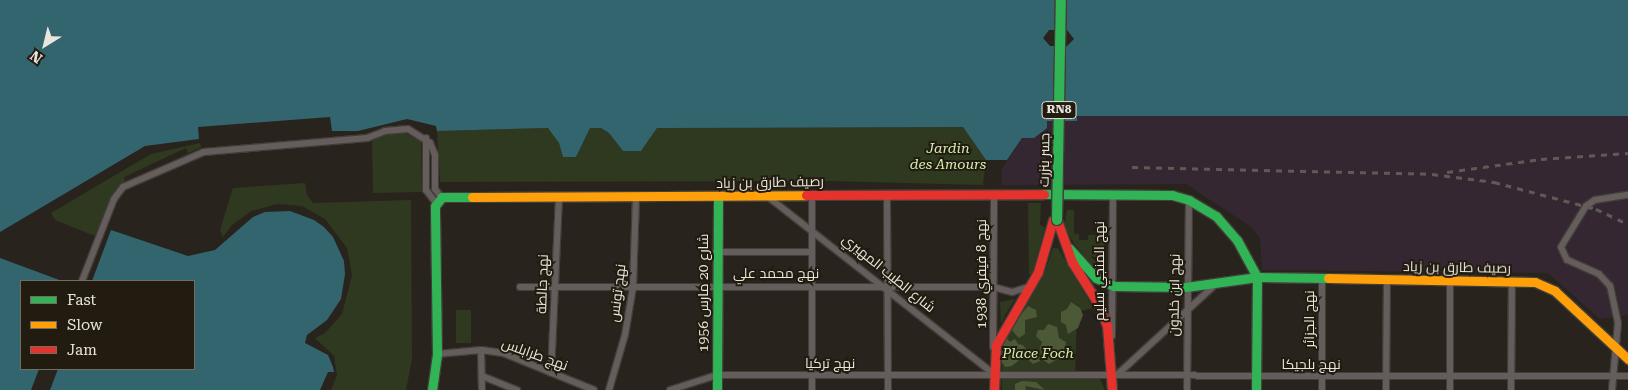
<!DOCTYPE html>
<meta charset="utf-8">
<style>
body{margin:0}
#map{position:relative;width:1628px;height:390px;overflow:hidden;background:#28241d;font-family:"Roboto Serif",Cairo,serif}
div>[style]{position:absolute}
.industrial>*{inset:0;background:#352731}
.green>*{inset:0;background:#2f391f;transform-origin:0 0}
.forest>*{inset:0;background:#4b5937}
.water>*{inset:0;background:#33656e}
.roads{filter:drop-shadow(1px 0 #423e39) drop-shadow(-1px 0 #423e39) drop-shadow(0 1px #423e39) drop-shadow(0 -1px #423e39)}
.street>*{height:6px;margin:-3px;padding:0 3px;transform-origin:3px;border-radius:3px;background:#645d5c}
.fast>*{height:9px;margin:-4.5px;padding:0 4.5px;transform-origin:4.5px;border-radius:4.5px;background:#30b455}
.slow>*{height:9px;margin:-4.5px;padding:0 4.5px;transform-origin:4.5px;border-radius:4.5px;background:#ff9f0a}
.jam>*{height:9px;margin:-4.5px;padding:0 4.5px;transform-origin:4.5px;border-radius:4.5px;background:#e5322d}
.rail>*{height:2.5px;margin-top:-1.25px;transform-origin:0;background:repeating-linear-gradient(90deg,#5f5a56 0 6px,transparent 0 12px)}
.bridges{filter:drop-shadow(1px 0 #423e39) drop-shadow(-1px 0 #423e39) drop-shadow(0 1px #423e39) drop-shadow(0 -1px #423e39)}
.fast-bridge>*{height:10px;margin:-5px;padding:0 5px;transform-origin:5px;border-radius:5px;background:#30b455}
span{translate:-50% -50%;white-space:nowrap;text-align:center;line-height:1.15;-webkit-text-stroke:4px #221c10;paint-order:stroke}
.shield-label span{padding:1px 4px;background:#221c10;border:1px solid;border-radius:4px;-webkit-text-stroke-width:0}
.shield-label{font-size:12px;color:#e9e4dc;font-weight:700}
.park-label{font-size:14px;color:#d3f0af;font-style:italic}
.street-label{font-size:14px;color:#e9e4dc}
.legend{position:absolute;left:20px;top:280px;width:175px;height:90px;box-sizing:border-box;background:#221c10;border:1px solid #726c62;margin:0;padding:6px 9px;list-style:none;font-size:15px;color:#e9e4dc}
.legend li{display:flex;align-items:center;gap:10px;height:25px}
.legend b{width:25px;border:1px solid #726c62}
.north{position:absolute;left:20px;top:20px;width:50px;height:50px;-webkit-text-stroke:4px #221c10;paint-order:stroke;rotate:216deg;font-size:14px;font-weight:700;line-height:20px;text-align:center;color:#e9e4dc}
.north::after{content:'';display:block;margin:auto;width:18px;height:22px;background:#e9e4dc;clip-path:polygon(50% 0,100% 100%,50% 72%,0 100%)}
</style>
<div id="map">
<div class="industrial">
<div style="clip-path:polygon(1077px 116px,1628px 116px,1628px 315px,1600px 319px,1548px 273px,1262px 270px,1260px 238px,1250px 226px,1186px 184px,1002px 185px,1002px 169px,1022px 138px,1047px 121px,1076px 121px)"></div>
</div>
<div class="green">
<div style="clip-path:polygon(963px 127px,986px 160px,983px 185px,830px 181px,440px 182px,437px 131px,549px 128px,559px 143px,563px 157px,576px 157px,590px 128px,601px 128px,609px 133px,623px 151px,641px 151px,657px 128px)"></div>
<div style="clip-path:polygon(404px 133px,421px 141px,422px 192px,373px 193px,372px 139px,386px 134px)"></div>
<div style="clip-path:polygon(200px 143px,201px 147px,188px 153px,186px 148px,124px 177px,125px 181px,115px 190px,95px 236px,55px 220px,51px 213px,151px 154px)"></div>
<div style="clip-path:polygon(305px 183px,307px 195px,313px 203px,411px 200px,412px 359px,406px 390px,331px 390px,337px 375px,334px 356px,315px 338px,325px 333px,342px 314px,352px 275px,347px 248px,325px 219px,302px 206px,277px 204px,251px 211px,232px 225px,223px 237px,220px 230px,233px 188px)"></div>
<div style="clip-path:polygon(1028px 203px,1041px 203px,1040px 225px,1045px 227px,1032px 275px,1029px 274px)"></div>
<div style="clip-path:polygon(1067px 210px,1074px 210px,1074px 234px,1079px 234px,1079px 240px,1088px 240px,1088px 235px,1104px 235px,1105px 272px,1102px 274px,1095px 269px,1074px 243px,1064px 227px)"></div>
<div style="clip-path:polygon(1053px 248px,1058px 248px,1093px 308px,1077px 312px,1075px 378px,1100px 379px,1105px 390px,1002px 390px,1001px 345px,1044px 274px)"></div>
<div style="clip-path:polygon(1015px 299px,1005px 315px,1001px 324px,1000px 302px)"></div>
<div style="left:456px;top:310px;width:15px;height:33px"></div>
</div>
<div class="forest">
<div style="clip-path:polygon(1071px 302px,1080px 308px,1083px 315px,1078px 328px,1068px 334px,1066px 325px,1061px 322px,1061px 312px,1067px 309px)"></div>
<div style="clip-path:polygon(1028px 306px,1036px 310px,1037px 317px,1025px 320px,1025px 334px,1019px 338px,1010px 328px)"></div>
<div style="clip-path:polygon(1048px 324px,1057px 327px,1059px 338px,1066px 342px,1064px 355px,1049px 364px,1042px 359px,1040px 348px,1042px 342px,1036px 336px,1038px 330px,1044px 330px)"></div>
<div style="clip-path:polygon(1007px 338px,1010px 342px,1015px 339px,1018px 344px,1023px 345px,1028px 352px,1040px 356px,1040px 361px,1033px 364px,1024px 356px,1012px 366px,1005px 367px,999px 357px,1002px 340px)"></div>
<div style="clip-path:polygon(1022px 381px,1036px 382px,1045px 390px,1025px 386px,1026px 390px,1015px 390px,1015px 384px)"></div>
</div>
<div class="water">
<div style="clip-path:polygon(evenodd,0 0,1628px 0,1628px 116px,1077px 116px,1077px 121px,1047px 121px,1047px 128px,1034px 138px,1022px 138px,1007px 160px,986px 160px,963px 127px,657px 128px,641px 151px,623px 151px,609px 133px,601px 128px,590px 128px,576px 157px,563px 157px,559px 143px,548px 128px,437px 131px,436px 126px,407px 119px,358px 131px,332px 131px,330px 117px,198px 127px,199px 139px,145px 146px,0 232px,0 0,1049px 30px,1067px 30px,1074px 39px,1067px 46px,1050px 46px,1043px 38px,1049px 30px)"></div>
<div style="clip-path:polygon(290px 211px,314px 220px,324px 227px,333px 237px,344px 261px,345px 274px,341px 299px,327px 320px,307px 335px,305px 343px,328px 355px,333px 367px,334px 372px,328px 372px,320px 390px,50px 390px,58px 369px,194px 369px,194px 281px,92px 281px,111px 230px,188px 256px,215px 250px,253px 217px,265px 212px)"></div>
<div style="clip-path:polygon(0 258px,62px 281px,21px 281px,21px 369px,39px 369px,31px 390px,0 390px)"></div>
</div>
<div class="roads">
<div class="street">
<div style="left:426px;top:138px;width:52px;rotate:90deg"></div>
<div style="left:426px;top:190px;width:16px;rotate:52deg"></div>
<div style="left:887px;top:195px;width:195px;rotate:89.7deg"></div>
<div style="left:767px;top:196px;width:287px;rotate:38.1deg"></div>
<div style="left:716px;top:252px;width:95px"></div>
<div style="left:82px;top:281px;width:88px;rotate:-68.7deg"></div>
<div style="left:114px;top:199px;width:15px;rotate:-53deg"></div>
<div style="left:123px;top:187px;width:88px;rotate:-23.4deg"></div>
<div style="left:204px;top:152px;width:164px;rotate:-4.9deg"></div>
<div style="left:367px;top:138px;width:19px;rotate:-21deg"></div>
<div style="left:385px;top:131px;width:23px;rotate:-5deg"></div>
<div style="left:408px;top:129px;width:26px;rotate:32deg"></div>
<div style="left:430px;top:143px;width:13px;rotate:67deg"></div>
<div style="left:435px;top:155px;width:34px;rotate:90deg"></div>
<div style="left:435px;top:189px;width:10px;rotate:53deg"></div>
<div style="left:1450px;top:281px;width:109px;rotate:90deg"></div>
<div style="left:520px;top:287px;width:473px"></div>
<div style="left:993px;top:287px;width:20px;rotate:15deg"></div>
<div style="left:1012px;top:292px;width:17px;rotate:-17deg"></div>
<div style="left:1112px;top:336px;width:141px;rotate:-89.6deg"></div>
<div style="left:993px;top:347px;width:153px;rotate:-89.6deg"></div>
<div style="left:481px;top:350px;width:40px;rotate:88.6deg"></div>
<div style="left:437px;top:354px;width:44px;rotate:-5.2deg"></div>
<div style="left:481px;top:350px;width:22px;rotate:8deg"></div>
<div style="left:503px;top:353px;width:98px;rotate:22.1deg"></div>
<div style="left:551px;top:373px;width:176px;rotate:-87.4deg"></div>
<div style="left:1118px;top:374px;width:134px;rotate:-42.6deg"></div>
<div style="left:482px;top:376px;width:38px;rotate:22deg"></div>
<div style="left:609px;top:390px;width:57px;rotate:-73.8deg"></div>
<div style="left:625px;top:335px;width:49px;rotate:-80.5deg"></div>
<div style="left:633px;top:287px;width:91px;rotate:-88.1deg"></div>
<div style="left:670px;top:390px;width:49px;rotate:-17.7deg"></div>
<div style="left:717px;top:375px;width:911px;rotate:0.06deg"></div>
<div style="left:812px;top:390px;width:195px;rotate:-90deg"></div>
<div style="left:1187px;top:390px;width:190px;rotate:-89.4deg"></div>
<div style="left:1322px;top:390px;width:111px;rotate:-90deg"></div>
<div style="left:1386px;top:390px;width:110px;rotate:-89.5deg"></div>
<div style="left:1511px;top:390px;width:108px;rotate:-89.5deg"></div>
<div style="left:1612px;top:390px;width:67px;rotate:-84.9deg"></div>
<div style="left:1618px;top:323px;width:38px;rotate:-102deg"></div>
<div style="left:1610px;top:286px;width:16px;rotate:-133deg"></div>
<div style="left:1599px;top:274px;width:35px;rotate:-156deg"></div>
<div style="left:1567px;top:260px;width:14px;rotate:-115deg"></div>
<div style="left:1561px;top:247px;width:48px;rotate:-58.6deg"></div>
<div style="left:1586px;top:206px;width:11px;rotate:-34deg"></div>
<div style="left:1595px;top:200px;width:33px;rotate:-9deg"></div>
</div>
<div class="fast">
<div style="left:1044px;top:194px;width:128px;rotate:0.4deg"></div>
<div style="left:1172px;top:195px;width:18px;rotate:16deg"></div>
<div style="left:1189px;top:200px;width:31px;rotate:31deg"></div>
<div style="left:1216px;top:216px;width:32px;rotate:49deg"></div>
<div style="left:1237px;top:240px;width:42px;rotate:61.6deg"></div>
<div style="left:1257px;top:277px;width:113px;rotate:90.5deg"></div>
<div style="left:1069px;top:248px;width:40px;rotate:48deg"></div>
<div style="left:1096px;top:278px;width:20px;rotate:24deg"></div>
<div style="left:1114px;top:286px;width:72px;rotate:0.8deg"></div>
<div style="left:1186px;top:287px;width:72px;rotate:-8deg"></div>
<div style="left:1257px;top:277px;width:71px;rotate:0.8deg"></div>
<div style="left:432px;top:390px;width:36px;rotate:-82deg"></div>
<div style="left:437px;top:354px;width:148px;rotate:-90.8deg"></div>
<div style="left:435px;top:206px;width:11px;rotate:-52deg"></div>
<div style="left:442px;top:197px;width:30px"></div>
<div style="left:717px;top:390px;width:194px;rotate:-89.7deg"></div>
</div>
<div class="slow">
<div style="left:472px;top:197px;width:334px;rotate:-0.3deg"></div>
<div style="left:1328px;top:278px;width:207px;rotate:1.1deg"></div>
<div style="left:1535px;top:282px;width:22px;rotate:24deg"></div>
<div style="left:1555px;top:291px;width:100px;rotate:43deg"></div>
</div>
<div class="jam">
<div style="left:806px;top:195px;width:238px;rotate:-0.2deg"></div>
<div style="left:1057px;top:220px;width:45px;rotate:70.3deg"></div>
<div style="left:1072px;top:262px;width:51px;rotate:57.9deg"></div>
<div style="left:1099px;top:305px;width:22px;rotate:69deg"></div>
<div style="left:1107px;top:326px;width:64px;rotate:85.5deg"></div>
<div style="left:994px;top:390px;width:45px;rotate:-87.5deg"></div>
<div style="left:996px;top:345px;width:84px;rotate:-60.1deg"></div>
<div style="left:1038px;top:272px;width:54px;rotate:-73.9deg"></div>
</div>
</div>
<div class="rail">
<div style="left:1132px;top:167px;width:300px;rotate:1.3deg"></div>
<div style="left:1432px;top:174px;width:63px;rotate:7.4deg"></div>
<div style="left:1494px;top:182px;width:106px;rotate:14.8deg"></div>
<div style="left:1596px;top:209px;width:35px;rotate:25deg"></div>
<div style="left:1447px;top:172px;width:95px;rotate:-7.9deg"></div>
<div style="left:1541px;top:159px;width:87px;rotate:-3.9deg"></div>
</div>
<div class="bridges">
<div class="fast-bridge">
<div style="left:1057px;top:220px;width:220px;rotate:-89deg"></div>
</div>
</div>
<div class="shield-label">
<span style="left:1059px;top:110px">RN8</span>
</div>
<div class="park-label">
<span style="left:948px;top:156px">Jardin<br>des Amours</span>
<span style="left:1038px;top:353px">Place Foch</span>
</div>
<div class="street-label">
<span style="left:1044px;top:160px;rotate:-89deg">جسر بنزرت</span>
<span style="left:770px;top:182px;rotate:-1deg">رصيف طارق بن زياد</span>
<span style="left:1457px;top:267px;rotate:1deg">رصيف طارق بن زياد</span>
<span style="left:1099px;top:271px;rotate:-90deg">نهج المنجي سليم</span>
<span style="left:776px;top:273px">نهج محمد علي</span>
<span style="left:889px;top:273px;rotate:39deg">شارع الطيب المهيري</span>
<span style="left:981px;top:274px;rotate:-90deg">نهج 8 فيفري 1938</span>
<span style="left:542px;top:284px;rotate:-88deg">نهج جالطة</span>
<span style="left:617px;top:293px;rotate:-83deg">نهج تونس</span>
<span style="left:703px;top:293px;rotate:-90deg">شارع 20 مارس 1956</span>
<span style="left:1174px;top:295px;rotate:-89deg">نهج ابن خلدون</span>
<span style="left:1309px;top:319px;rotate:-90deg">نهج الجزائر</span>
<span style="left:535px;top:354px;rotate:20deg">نهج طرابلس</span>
<span style="left:830px;top:363px">نهج تركيا</span>
<span style="left:1311px;top:364px">نهج بلجيكا</span>
</div>
<ul class="legend">
<li><b style="height:6px;background:#30b455"></b>Fast</li>
<li><b style="height:6px;background:#ff9f0a"></b>Slow</li>
<li><b style="height:6px;background:#e5322d"></b>Jam</li>
</ul>
<div class="north">N</div>
</div>
